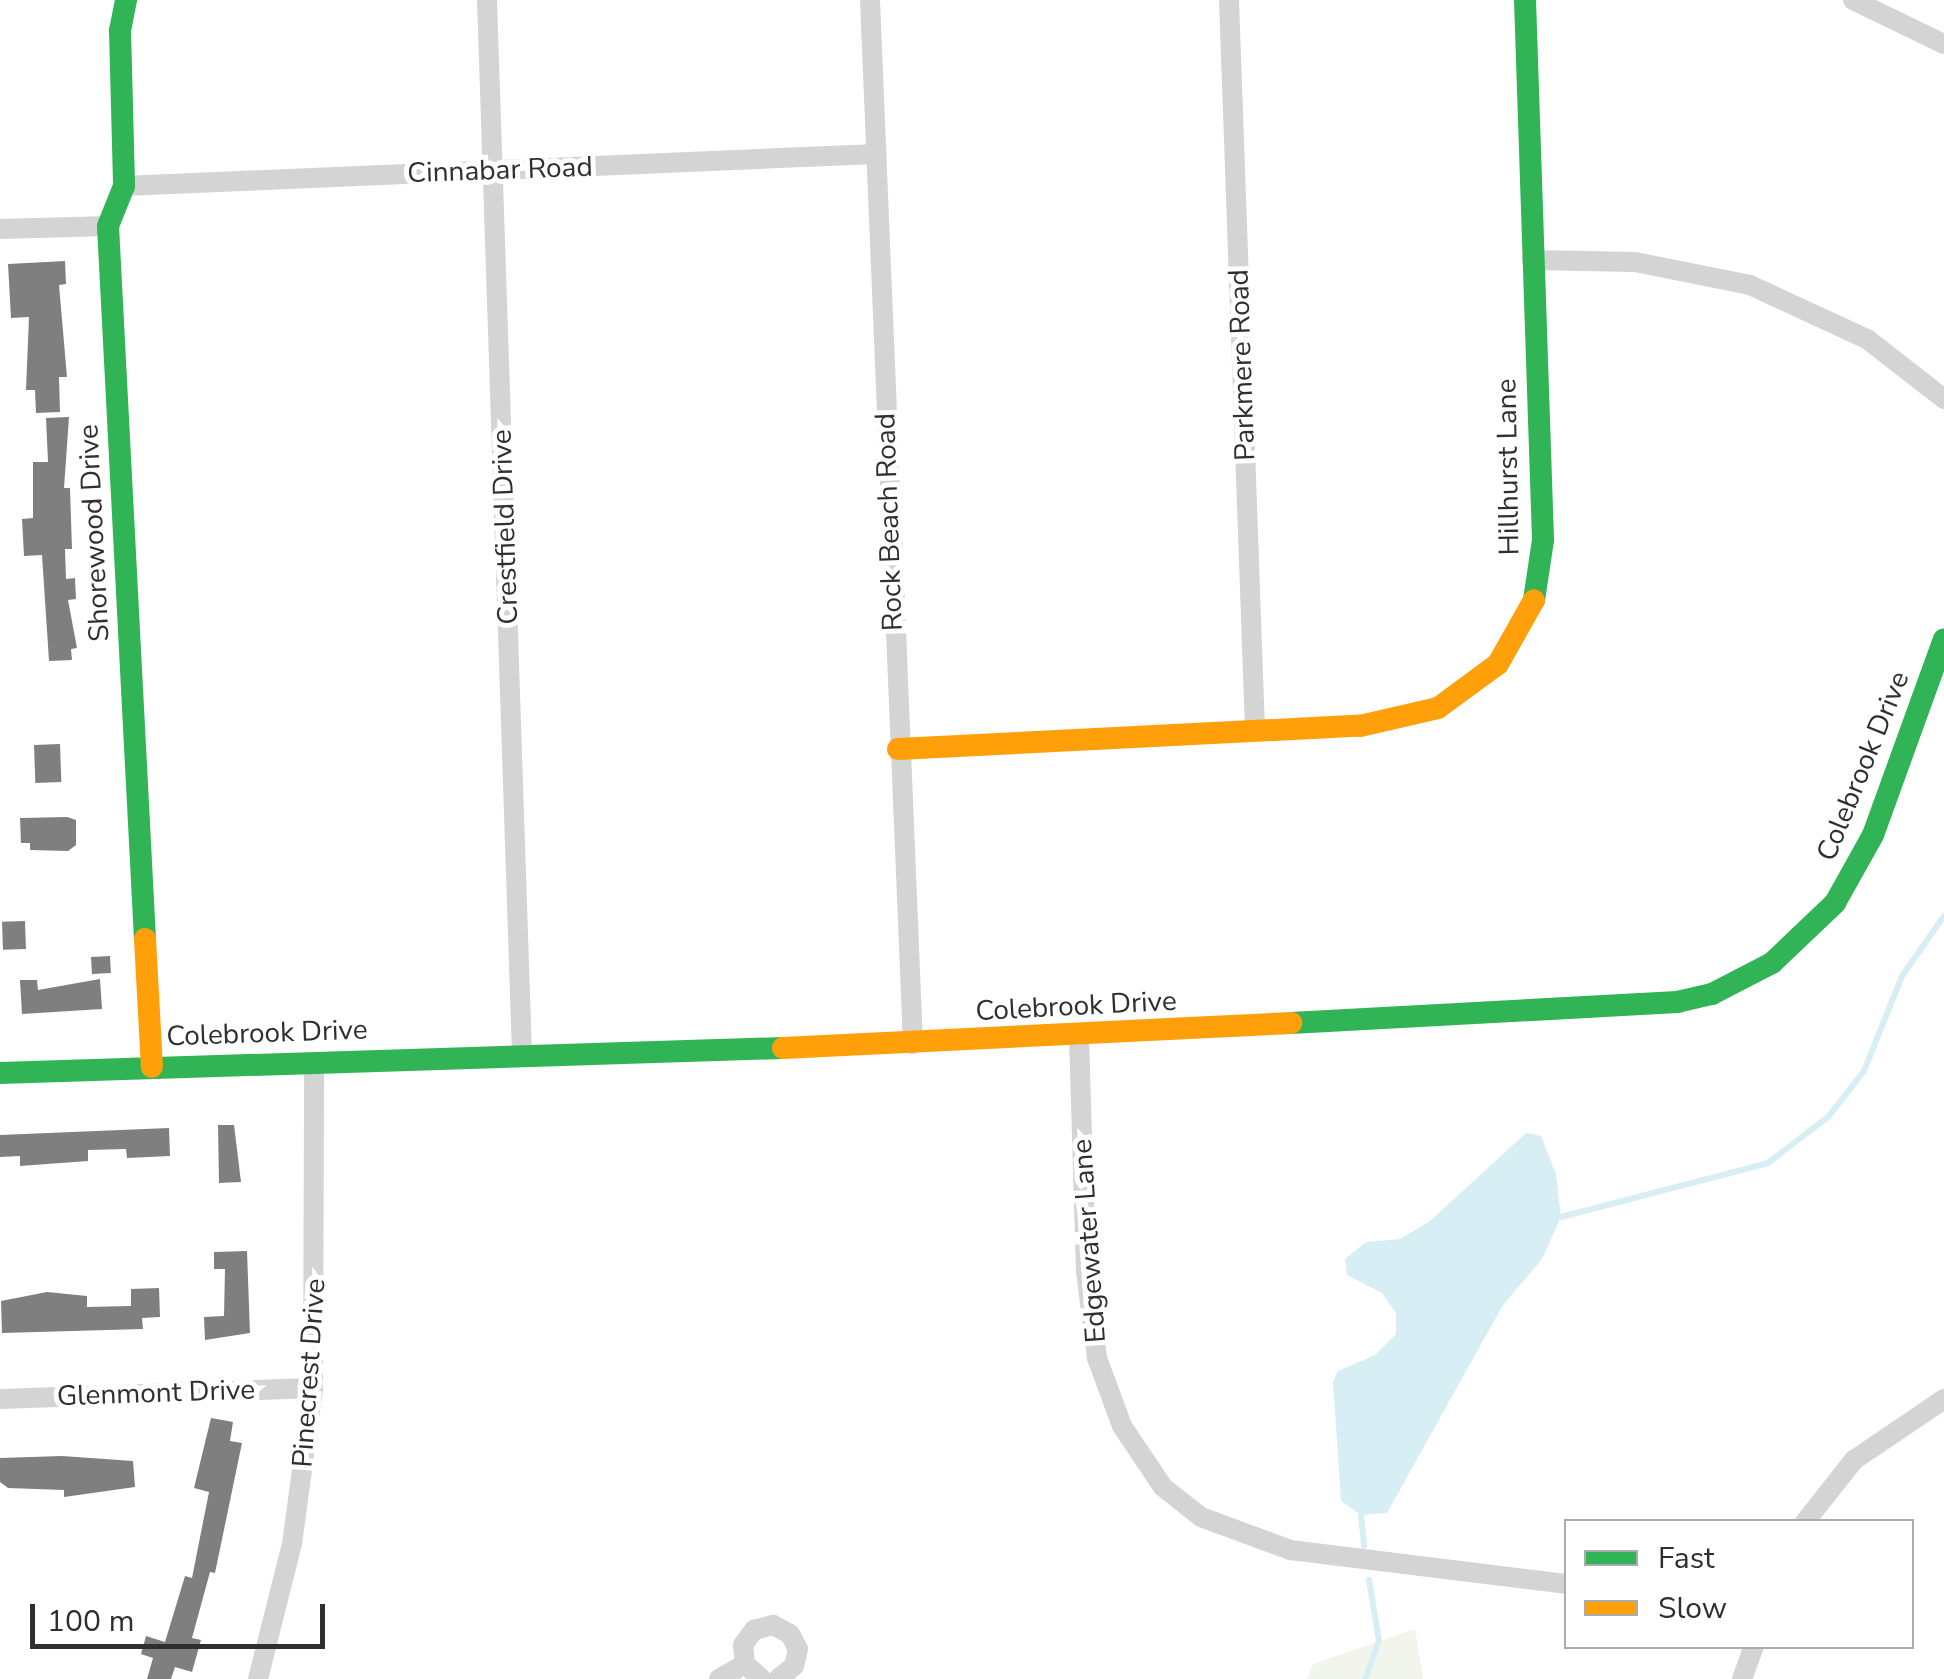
<!DOCTYPE html>
<style>
body{margin:0}
#map{position:relative;width:1944px;height:1679px;overflow:hidden;background:#fff;font-family:"Nunito Sans",sans-serif}
div>[style]{position:absolute}
.green>*{inset:0;background:#f2f5eb}
.water>*{inset:0;background:#d6eef4}
.stream>*{height:6px;margin:-3px;padding:0 3px;transform-origin:3px;border-radius:3px;background:#d6eef4}
.building>*{inset:0;background:#7f7f7f;transform-origin:0 0}
.street>*{height:20px;margin:-10px;padding:0 10px;transform-origin:10px;border-radius:10px;background:#d4d4d4}
.fast>*{height:22px;margin:-11px;padding:0 11px;transform-origin:11px;border-radius:11px;background:#30b455}
.slow>*{height:22px;margin:-11px;padding:0 11px;transform-origin:11px;border-radius:11px;background:#ff9f0a}
span{translate:-50% -50%;white-space:nowrap;text-align:center;line-height:1.15;-webkit-text-stroke:10px #fff;paint-order:stroke}
.street-label{font-size:28px;color:#2f2f2f}
.legend{position:absolute;left:1564px;top:1519px;width:350px;height:130px;box-sizing:border-box;background:#fff;border:2px solid #acacac;margin:0;padding:12px 18px;list-style:none;font-size:30px;color:#2f2f2f}
.legend li{display:flex;align-items:center;gap:20px;height:50px}
.legend b{width:50px;border:2px solid #acacac}
.scale{position:absolute;left:30px;top:1604px;width:295px;height:45px;box-sizing:border-box;border:5px solid #2f2f2f;border-top:0;padding-left:12px;font-size:30px;line-height:35px;white-space:nowrap;color:#2f2f2f;-webkit-text-stroke:8px #fff;paint-order:stroke}
</style>
<div id="map">
<div class="green">
<div style="clip-path:polygon(1415px 1629px,1423px 1679px,1307px 1679px,1313px 1664px)"></div>
</div>
<div class="water">
<div style="clip-path:polygon(1526px 1133px,1541px 1136px,1556px 1174px,1561px 1217px,1542px 1259px,1503px 1305px,1387px 1513px,1361px 1515px,1341px 1501px,1333px 1382px,1338px 1371px,1375px 1355px,1396px 1334px,1396px 1313px,1382px 1293px,1347px 1275px,1345px 1259px,1366px 1242px,1400px 1239px,1430px 1221px)"></div>
</div>
<div class="stream">
<div style="left:1561px;top:1217px;width:214px;rotate:-14.6deg"></div>
<div style="left:1768px;top:1163px;width:76px;rotate:-37.5deg"></div>
<div style="left:1828px;top:1117px;width:58px;rotate:-52deg"></div>
<div style="left:1864px;top:1071px;width:102px;rotate:-68.2deg"></div>
<div style="left:1902px;top:976px;width:73px;rotate:-55deg"></div>
<div style="left:1361px;top:1515px;width:31px;rotate:84deg"></div>
<div style="left:1365px;top:1679px;width:40px;rotate:-69.8deg"></div>
<div style="left:1379px;top:1641px;width:62px;rotate:-99.3deg"></div>
</div>
<div class="building">
<div style="clip-path:polygon(65px 261px,66px 284px,59px 285px,67px 377px,59px 377px,60px 412px,36px 413px,35px 390px,26px 390px,29px 317px,11px 318px,8px 264px)"></div>
<div style="clip-path:polygon(69px 417px,64px 488px,70px 488px,72px 549px,65px 549px,66px 579px,75px 578px,76px 599px,68px 600px,77px 648px,71px 649px,72px 660px,49px 661px,42px 555px,24px 556px,22px 519px,33px 518px,33px 462px,48px 462px,46px 418px)"></div>
<div style="left:60px;top:744px;width:38px;height:26px;rotate:88deg"></div>
<div style="clip-path:polygon(67px 817px,76px 820px,76px 845px,68px 851px,30px 850px,30px 843px,21px 843px,20px 818px)"></div>
<div style="left:25px;top:921px;width:28px;height:23px;rotate:88deg"></div>
<div style="left:110px;top:956px;width:17px;height:19px;rotate:87deg"></div>
<div style="clip-path:polygon(100px 979px,102px 1009px,22px 1014px,20px 980px,37px 980px,38px 990px)"></div>
<div style="clip-path:polygon(218px 1125px,234px 1125px,241px 1182px,219px 1183px)"></div>
<div style="clip-path:polygon(169px 1128px,170px 1156px,127px 1158px,126px 1149px,88px 1150px,88px 1161px,20px 1166px,20px 1156px,0 1157px,0 1135px)"></div>
<div style="clip-path:polygon(247px 1251px,250px 1333px,205px 1340px,204px 1317px,224px 1316px,225px 1269px,214px 1269px,214px 1252px)"></div>
<div style="clip-path:polygon(159px 1288px,160px 1317px,142px 1318px,143px 1329px,2px 1333px,1px 1301px,47px 1292px,87px 1296px,87px 1307px,131px 1306px,131px 1289px)"></div>
<div style="clip-path:polygon(211px 1418px,233px 1422px,230px 1441px,242px 1443px,215px 1573px,210px 1572px,192px 1638px,201px 1640px,192px 1672px,175px 1667px,171px 1679px,147px 1679px,153px 1658px,141px 1654px,146px 1636px,165px 1642px,185px 1576px,192px 1578px,209px 1492px,194px 1488px)"></div>
<div style="clip-path:polygon(62px 1456px,133px 1461px,135px 1487px,64px 1497px,64px 1490px,8px 1488px,0 1482px,0 1458px)"></div>
</div>
<div class="street">
<div style="left:487px;top:0;width:1055px;rotate:88.1deg"></div>
<div style="left:870px;top:0;width:1045px;rotate:87.64deg"></div>
<div style="left:1229px;top:0;width:731px;rotate:87.96deg"></div>
<div style="left:1853px;top:0;width:101px;rotate:25.8deg"></div>
<div style="left:124px;top:186px;width:753px;rotate:-2.44deg"></div>
<div style="left:0;top:229px;width:108px;rotate:-1.6deg"></div>
<div style="left:1532px;top:260px;width:103px;rotate:1.1deg"></div>
<div style="left:1635px;top:262px;width:117px;rotate:11.3deg"></div>
<div style="left:1750px;top:285px;width:129px;rotate:24.8deg"></div>
<div style="left:1867px;top:339px;width:98px;rotate:37.9deg"></div>
<div style="left:1079px;top:1036px;width:235px;rotate:88.3deg"></div>
<div style="left:1086px;top:1271px;width:88px;rotate:82.8deg"></div>
<div style="left:1097px;top:1358px;width:72px;rotate:69.8deg"></div>
<div style="left:1122px;top:1426px;width:73px;rotate:56.1deg"></div>
<div style="left:1163px;top:1487px;width:48px;rotate:38.3deg"></div>
<div style="left:1201px;top:1517px;width:95px;rotate:20.3deg"></div>
<div style="left:1290px;top:1550px;width:278px;rotate:7deg"></div>
<div style="left:0;top:1399px;width:313px;rotate:-2deg"></div>
<div style="left:1805px;top:1522px;width:79px;rotate:-51.7deg"></div>
<div style="left:1854px;top:1460px;width:109px;rotate:-34.1deg"></div>
<div style="left:258px;top:1679px;width:139px;rotate:-75.9deg"></div>
<div style="left:292px;top:1544px;width:157px;rotate:-82.3deg"></div>
<div style="left:313px;top:1388px;width:325px;rotate:-89.8deg"></div>
<div style="left:719px;top:1679px;width:30px;rotate:-30deg"></div>
<div style="left:762px;top:1679px;width:23px;rotate:-139deg"></div>
<div style="left:745px;top:1664px;width:19px;rotate:-96deg"></div>
<div style="left:743px;top:1645px;width:19px;rotate:-54deg"></div>
<div style="left:754px;top:1630px;width:20px;rotate:-15deg"></div>
<div style="left:773px;top:1625px;width:19px;rotate:28deg"></div>
<div style="left:790px;top:1634px;width:17px;rotate:62deg"></div>
<div style="left:798px;top:1649px;width:17px;rotate:103deg"></div>
<div style="left:794px;top:1666px;width:21px;rotate:141deg"></div>
<div style="left:1742px;top:1679px;width:35px;rotate:-70deg"></div>
</div>
<div class="fast">
<div style="left:126px;top:0;width:31px;rotate:101deg"></div>
<div style="left:120px;top:30px;width:156px;rotate:88.5deg"></div>
<div style="left:124px;top:186px;width:43px;rotate:111.8deg"></div>
<div style="left:108px;top:226px;width:714px;rotate:87.03deg"></div>
<div style="left:1525px;top:0;width:540px;rotate:88.09deg"></div>
<div style="left:1543px;top:540px;width:61px;rotate:98.5deg"></div>
<div style="left:1291px;top:1023px;width:387px;rotate:-3.1deg"></div>
<div style="left:1677px;top:1002px;width:36px;rotate:-13deg"></div>
<div style="left:1712px;top:994px;width:68px;rotate:-27.3deg"></div>
<div style="left:1772px;top:963px;width:87px;rotate:-43.6deg"></div>
<div style="left:1835px;top:903px;width:78px;rotate:-60.8deg"></div>
<div style="left:1873px;top:835px;width:208px;rotate:-70.1deg"></div>
<div style="left:0;top:1073px;width:783px;rotate:-1.83deg"></div>
</div>
<div class="slow">
<div style="left:898px;top:749px;width:463px;rotate:-2.9deg"></div>
<div style="left:1360px;top:726px;width:80px;rotate:-13deg"></div>
<div style="left:1438px;top:708px;width:74px;rotate:-36.3deg"></div>
<div style="left:1498px;top:664px;width:73px;rotate:-60.6deg"></div>
<div style="left:145px;top:939px;width:128px;rotate:86.9deg"></div>
<div style="left:783px;top:1048px;width:509px;rotate:-2.82deg"></div>
</div>
<div class="street-label">
<span style="left:500px;top:170px;rotate:-2deg">Cinnabar Road</span>
<span style="left:1242px;top:365px;rotate:-92deg">Parkmere Road</span>
<span style="left:1508px;top:467px;rotate:-91deg">Hillhurst Lane</span>
<span style="left:889px;top:522px;rotate:-92deg">Rock Beach Road</span>
<span style="left:505px;top:527px;rotate:-92deg">Crestfield Drive</span>
<span style="left:94px;top:533px;rotate:-93deg">Shorewood Drive</span>
<span style="left:1863px;top:766px;rotate:-68deg">Colebrook Drive</span>
<span style="left:1076px;top:1006px;rotate:-3deg">Colebrook Drive</span>
<span style="left:267px;top:1033px;rotate:-2deg">Colebrook Drive</span>
<span style="left:1089px;top:1241px;rotate:-94deg">Edgewater Lane</span>
<span style="left:309px;top:1373px;rotate:-86deg">Pinecrest Drive</span>
<span style="left:156px;top:1393px;rotate:-2deg">Glenmont Drive</span>
</div>
<ul class="legend">
<li><b style="height:12px;background:#30b455"></b>Fast</li>
<li><b style="height:12px;background:#ff9f0a"></b>Slow</li>
</ul>
<div class="scale">100 m</div>
</div>
